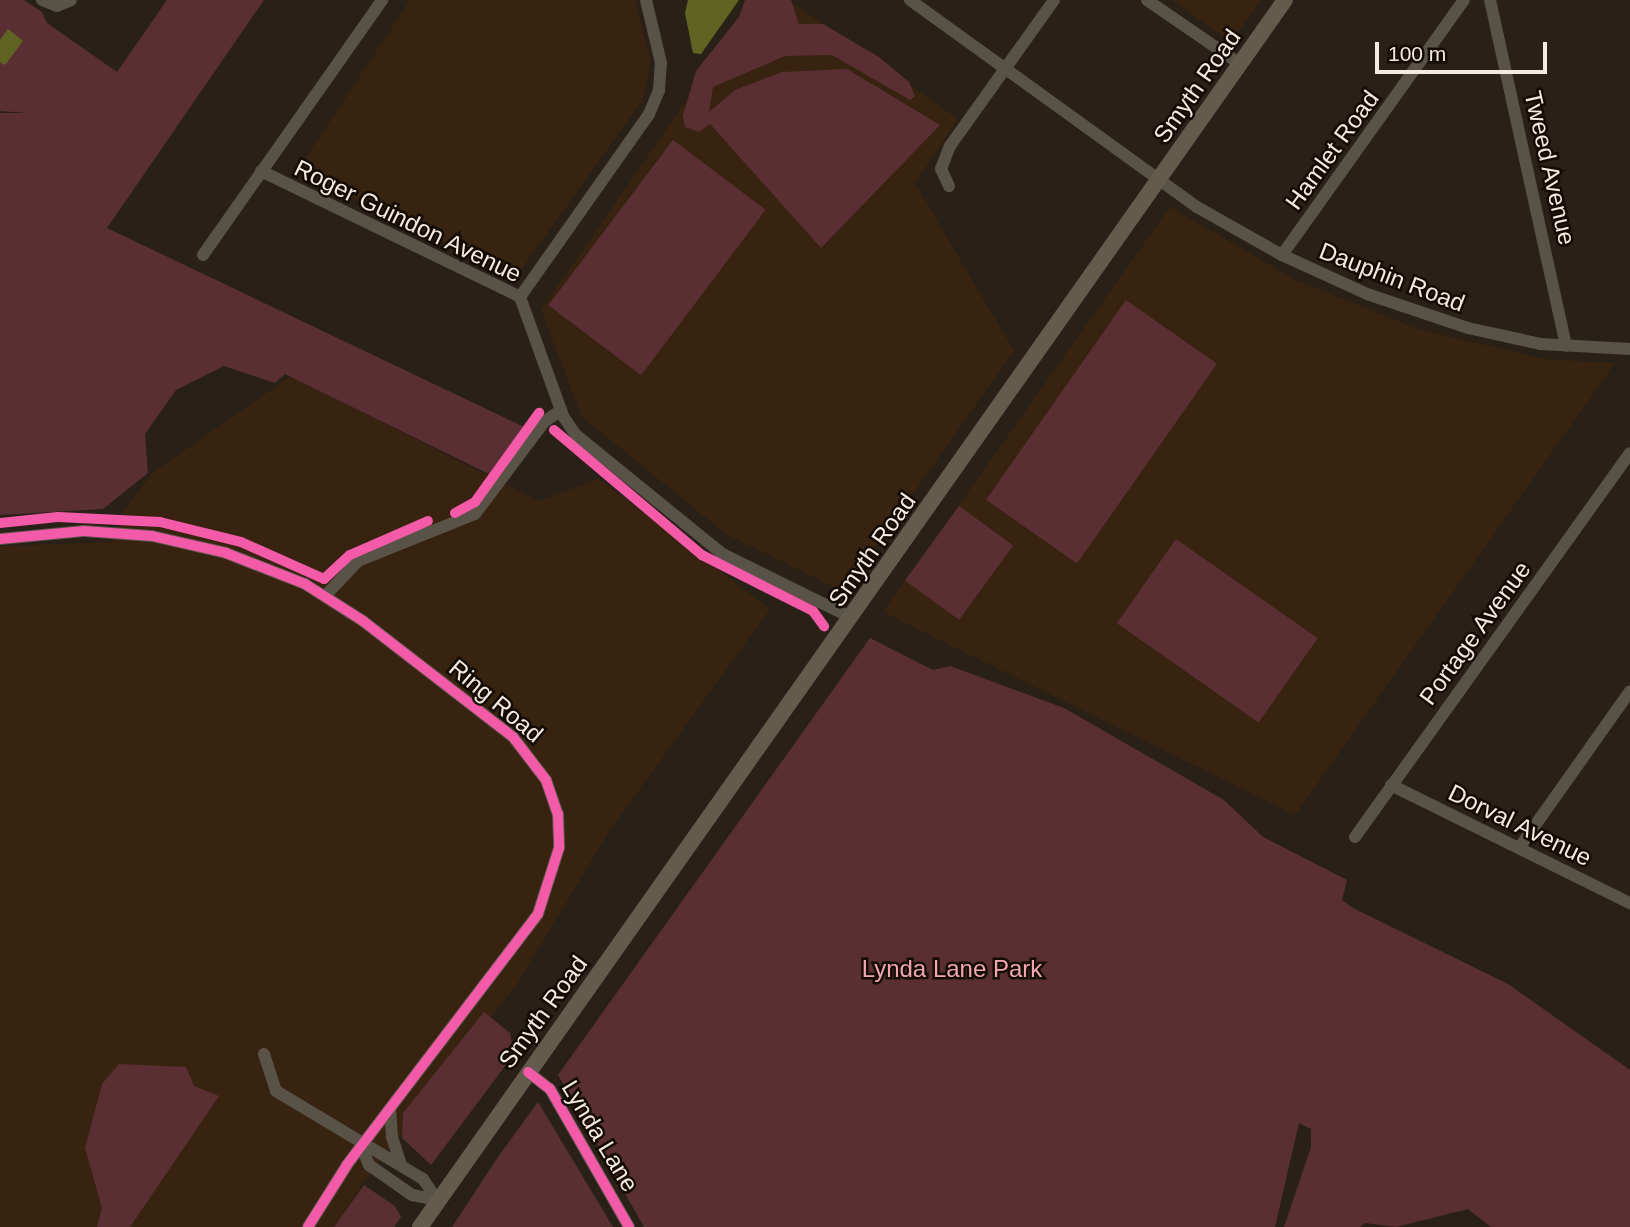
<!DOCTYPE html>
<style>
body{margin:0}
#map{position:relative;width:1630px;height:1227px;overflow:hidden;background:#292017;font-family:Arial,sans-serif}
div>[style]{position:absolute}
.built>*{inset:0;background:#37230f}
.green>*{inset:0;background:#5a2f34;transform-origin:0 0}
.water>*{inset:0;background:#606422}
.minor>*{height:12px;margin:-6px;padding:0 6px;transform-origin:6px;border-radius:6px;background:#595347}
.major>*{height:16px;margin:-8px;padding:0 8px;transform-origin:8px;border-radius:8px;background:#635c4c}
.cycleway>*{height:10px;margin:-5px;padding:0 5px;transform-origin:5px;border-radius:5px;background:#f35aa7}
span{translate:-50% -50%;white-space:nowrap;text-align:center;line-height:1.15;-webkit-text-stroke:5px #130b05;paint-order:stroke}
.street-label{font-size:24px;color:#f6eae0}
.park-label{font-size:24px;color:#f2a7b0}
.scale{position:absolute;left:1375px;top:42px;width:172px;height:32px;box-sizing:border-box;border:4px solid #f6eae0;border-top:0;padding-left:9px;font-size:21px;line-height:24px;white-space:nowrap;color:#f6eae0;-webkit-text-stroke:5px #130b05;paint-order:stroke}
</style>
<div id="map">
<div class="built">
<div style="clip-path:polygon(410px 0,635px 0,651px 62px,642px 101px,515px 278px,297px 171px)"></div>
<div style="clip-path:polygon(756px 0,789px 0,958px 119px,915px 183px,1014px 351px,843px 592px,726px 534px,582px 417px,541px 310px)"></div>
<div style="clip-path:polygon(1172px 0,1261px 0,1231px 42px)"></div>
<div style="clip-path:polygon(1170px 207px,1296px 280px,1415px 328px,1543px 359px,1615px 363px,1295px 815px,883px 612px)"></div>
<div style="clip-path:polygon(291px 376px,539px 501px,599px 479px,770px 609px,608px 833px,517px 984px,363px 1183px,335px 1227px,0 1227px,0 546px,115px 542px,123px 512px,152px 473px)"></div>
</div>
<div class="green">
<div style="clip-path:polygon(0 0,24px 0,42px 12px,47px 23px,117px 72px,167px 0,264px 0,107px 228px,524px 427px,489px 474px,285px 374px,275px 383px,224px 366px,176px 390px,145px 434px,148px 473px,103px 509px,0 515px,0 113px,28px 113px,0 111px)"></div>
<div style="clip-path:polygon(745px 0,791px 0,799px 24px,823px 24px,879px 57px,909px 82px,915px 96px,910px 100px,832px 55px,785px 56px,713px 87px,709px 112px,735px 90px,782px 72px,847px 69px,940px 125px,821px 248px,710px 124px,699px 132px,685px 127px,683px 116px,696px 71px,739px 17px)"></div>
<div style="left:673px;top:140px;width:116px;height:207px;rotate:37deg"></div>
<div style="left:1126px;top:300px;width:111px;height:244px;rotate:35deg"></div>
<div style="left:959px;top:506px;width:67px;height:92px;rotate:36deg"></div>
<div style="left:1176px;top:539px;width:173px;height:103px;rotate:35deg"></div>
<div style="clip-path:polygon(870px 638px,933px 670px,950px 666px,1064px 708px,1224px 800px,1263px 837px,1347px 880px,1342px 900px,1353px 908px,1508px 984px,1630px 1070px,1630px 1227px,1491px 1227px,1468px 1209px,1396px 1227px,1365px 1223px,1360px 1227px,1284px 1227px,1311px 1147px,1311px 1129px,1299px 1123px,1275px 1227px,644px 1227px,558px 1075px)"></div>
<div style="clip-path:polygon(484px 1012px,510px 1033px,514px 1054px,431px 1165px,402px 1138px,403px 1113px)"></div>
<div style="clip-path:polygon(119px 1064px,186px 1067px,194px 1086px,219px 1096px,130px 1227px,97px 1227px,102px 1208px,85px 1148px,102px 1084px)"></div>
<div style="clip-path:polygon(538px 1102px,613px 1227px,452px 1227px,498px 1157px)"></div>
<div style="clip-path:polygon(364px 1185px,395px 1206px,401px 1217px,394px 1227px,334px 1227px)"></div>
</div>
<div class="water">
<div style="clip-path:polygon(688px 0,739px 0,701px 54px,693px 53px,685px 13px)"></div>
<div style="clip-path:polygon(8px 29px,23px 41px,5px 65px,0 62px,0 40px)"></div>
</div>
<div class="minor">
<div style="left:42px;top:0;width:16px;rotate:22deg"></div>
<div style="left:57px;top:6px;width:15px;rotate:-23deg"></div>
<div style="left:910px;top:0;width:354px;rotate:35.8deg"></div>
<div style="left:1197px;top:207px;width:98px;rotate:29.5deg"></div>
<div style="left:1282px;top:255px;width:94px;rotate:24.6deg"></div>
<div style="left:1367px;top:294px;width:107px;rotate:18.6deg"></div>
<div style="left:1468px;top:328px;width:75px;rotate:12.4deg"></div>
<div style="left:1541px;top:344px;width:89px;rotate:3.2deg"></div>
<div style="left:1147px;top:0;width:113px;rotate:34.5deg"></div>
<div style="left:1490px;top:0;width:354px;rotate:77.6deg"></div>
<div style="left:261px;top:171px;width:288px;rotate:25.9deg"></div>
<div style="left:520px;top:297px;width:127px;rotate:70.1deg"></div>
<div style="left:563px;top:416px;width:23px;rotate:56deg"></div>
<div style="left:576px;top:435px;width:187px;rotate:39.1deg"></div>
<div style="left:721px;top:553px;width:146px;rotate:26.4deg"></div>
<div style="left:949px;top:186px;width:19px;rotate:-115deg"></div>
<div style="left:941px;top:169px;width:25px;rotate:-69deg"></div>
<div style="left:950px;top:146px;width:179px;rotate:-54.5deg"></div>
<div style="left:203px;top:255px;width:312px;rotate:-54.9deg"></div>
<div style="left:1282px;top:255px;width:313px;rotate:-54.5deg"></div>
<div style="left:520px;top:297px;width:224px;rotate:-54.8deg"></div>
<div style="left:649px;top:114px;width:26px;rotate:-67deg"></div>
<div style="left:659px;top:90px;width:27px;rotate:-86deg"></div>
<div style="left:661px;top:63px;width:65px;rotate:-103.4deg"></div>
<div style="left:0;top:539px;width:84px;rotate:-5.4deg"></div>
<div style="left:84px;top:531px;width:68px;rotate:4.2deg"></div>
<div style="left:152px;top:536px;width:76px;rotate:12.9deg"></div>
<div style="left:226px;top:553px;width:85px;rotate:21.4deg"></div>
<div style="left:305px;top:584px;width:69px;rotate:32.5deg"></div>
<div style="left:363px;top:621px;width:190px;rotate:37.7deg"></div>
<div style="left:513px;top:737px;width:54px;rotate:52.5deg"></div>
<div style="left:546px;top:780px;width:36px;rotate:71deg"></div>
<div style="left:558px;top:814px;width:34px;rotate:88deg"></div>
<div style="left:559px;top:848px;width:69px;rotate:107.7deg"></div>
<div style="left:538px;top:914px;width:315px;rotate:127.3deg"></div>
<div style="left:347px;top:1165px;width:73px;rotate:122.2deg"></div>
<div style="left:325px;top:596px;width:48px;rotate:-46.7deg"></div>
<div style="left:358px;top:561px;width:126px;rotate:-21.9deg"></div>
<div style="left:475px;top:514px;width:115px;rotate:-53.1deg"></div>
<div style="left:544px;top:422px;width:21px;rotate:-35deg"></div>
<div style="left:1391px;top:785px;width:267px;rotate:26.3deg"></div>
<div style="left:1355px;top:837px;width:472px;rotate:-54.4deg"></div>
<div style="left:1519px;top:848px;width:192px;rotate:-54.7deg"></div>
<div style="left:264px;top:1054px;width:39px;rotate:72deg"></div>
<div style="left:276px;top:1091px;width:171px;rotate:30.9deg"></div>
<div style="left:423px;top:1179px;width:25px;rotate:56deg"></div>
<div style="left:528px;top:1072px;width:28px;rotate:38deg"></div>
<div style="left:550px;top:1089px;width:159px;rotate:60.2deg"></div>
<div style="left:390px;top:1108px;width:29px;rotate:86deg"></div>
<div style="left:392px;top:1137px;width:29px;rotate:72deg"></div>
<div style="left:361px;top:1146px;width:21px;rotate:67deg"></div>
<div style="left:369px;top:1165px;width:52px;rotate:34.9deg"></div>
<div style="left:412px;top:1195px;width:25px;rotate:11deg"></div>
</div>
<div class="major">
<div style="left:420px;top:1227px;width:1501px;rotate:-54.82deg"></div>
</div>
<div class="cycleway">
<div style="left:554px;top:430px;width:194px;rotate:40.2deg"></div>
<div style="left:702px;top:555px;width:124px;rotate:26.8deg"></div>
<div style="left:813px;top:611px;width:19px;rotate:54deg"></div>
<div style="left:455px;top:513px;width:23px;rotate:-29deg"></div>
<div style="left:475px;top:502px;width:110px;rotate:-54.3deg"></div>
<div style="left:0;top:523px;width:58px;rotate:-5.9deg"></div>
<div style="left:58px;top:517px;width:102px;rotate:2.8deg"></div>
<div style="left:160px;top:522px;width:83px;rotate:13.9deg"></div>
<div style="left:241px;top:542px;width:91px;rotate:24deg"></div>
<div style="left:324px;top:579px;width:35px;rotate:-43deg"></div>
<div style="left:350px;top:555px;width:85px;rotate:-23.6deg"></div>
<div style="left:0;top:539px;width:84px;rotate:-5.4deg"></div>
<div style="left:84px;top:531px;width:68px;rotate:4.2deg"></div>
<div style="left:152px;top:536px;width:76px;rotate:12.9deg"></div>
<div style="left:226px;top:553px;width:85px;rotate:21.4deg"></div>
<div style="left:305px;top:584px;width:69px;rotate:32.5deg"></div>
<div style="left:363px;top:621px;width:190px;rotate:37.7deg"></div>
<div style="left:513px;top:737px;width:54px;rotate:52.5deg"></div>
<div style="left:546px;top:780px;width:36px;rotate:71deg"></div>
<div style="left:558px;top:814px;width:34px;rotate:88deg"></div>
<div style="left:559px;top:848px;width:69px;rotate:107.7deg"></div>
<div style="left:538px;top:914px;width:315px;rotate:127.3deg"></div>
<div style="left:347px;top:1165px;width:73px;rotate:122.2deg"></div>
<div style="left:528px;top:1072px;width:28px;rotate:38deg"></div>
<div style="left:550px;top:1089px;width:159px;rotate:60.2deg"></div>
</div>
<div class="street-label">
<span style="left:1197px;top:86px;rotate:-55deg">Smyth Road</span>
<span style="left:1332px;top:150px;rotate:-54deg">Hamlet Road</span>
<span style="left:1550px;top:168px;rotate:77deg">Tweed Avenue</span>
<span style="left:408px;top:221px;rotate:26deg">Roger Guindon Avenue</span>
<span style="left:1392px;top:277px;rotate:21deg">Dauphin Road</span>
<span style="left:872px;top:550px;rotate:-55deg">Smyth Road</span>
<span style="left:1475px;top:633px;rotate:-54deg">Portage Avenue</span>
<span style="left:496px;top:701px;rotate:40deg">Ring Road</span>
<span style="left:1520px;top:825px;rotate:26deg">Dorval Avenue</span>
<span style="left:543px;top:1012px;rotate:-54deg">Smyth Road</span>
<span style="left:600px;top:1136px;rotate:59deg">Lynda Lane</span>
</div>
<div class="park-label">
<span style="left:952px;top:969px">Lynda Lane Park</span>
</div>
<div class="scale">100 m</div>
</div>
